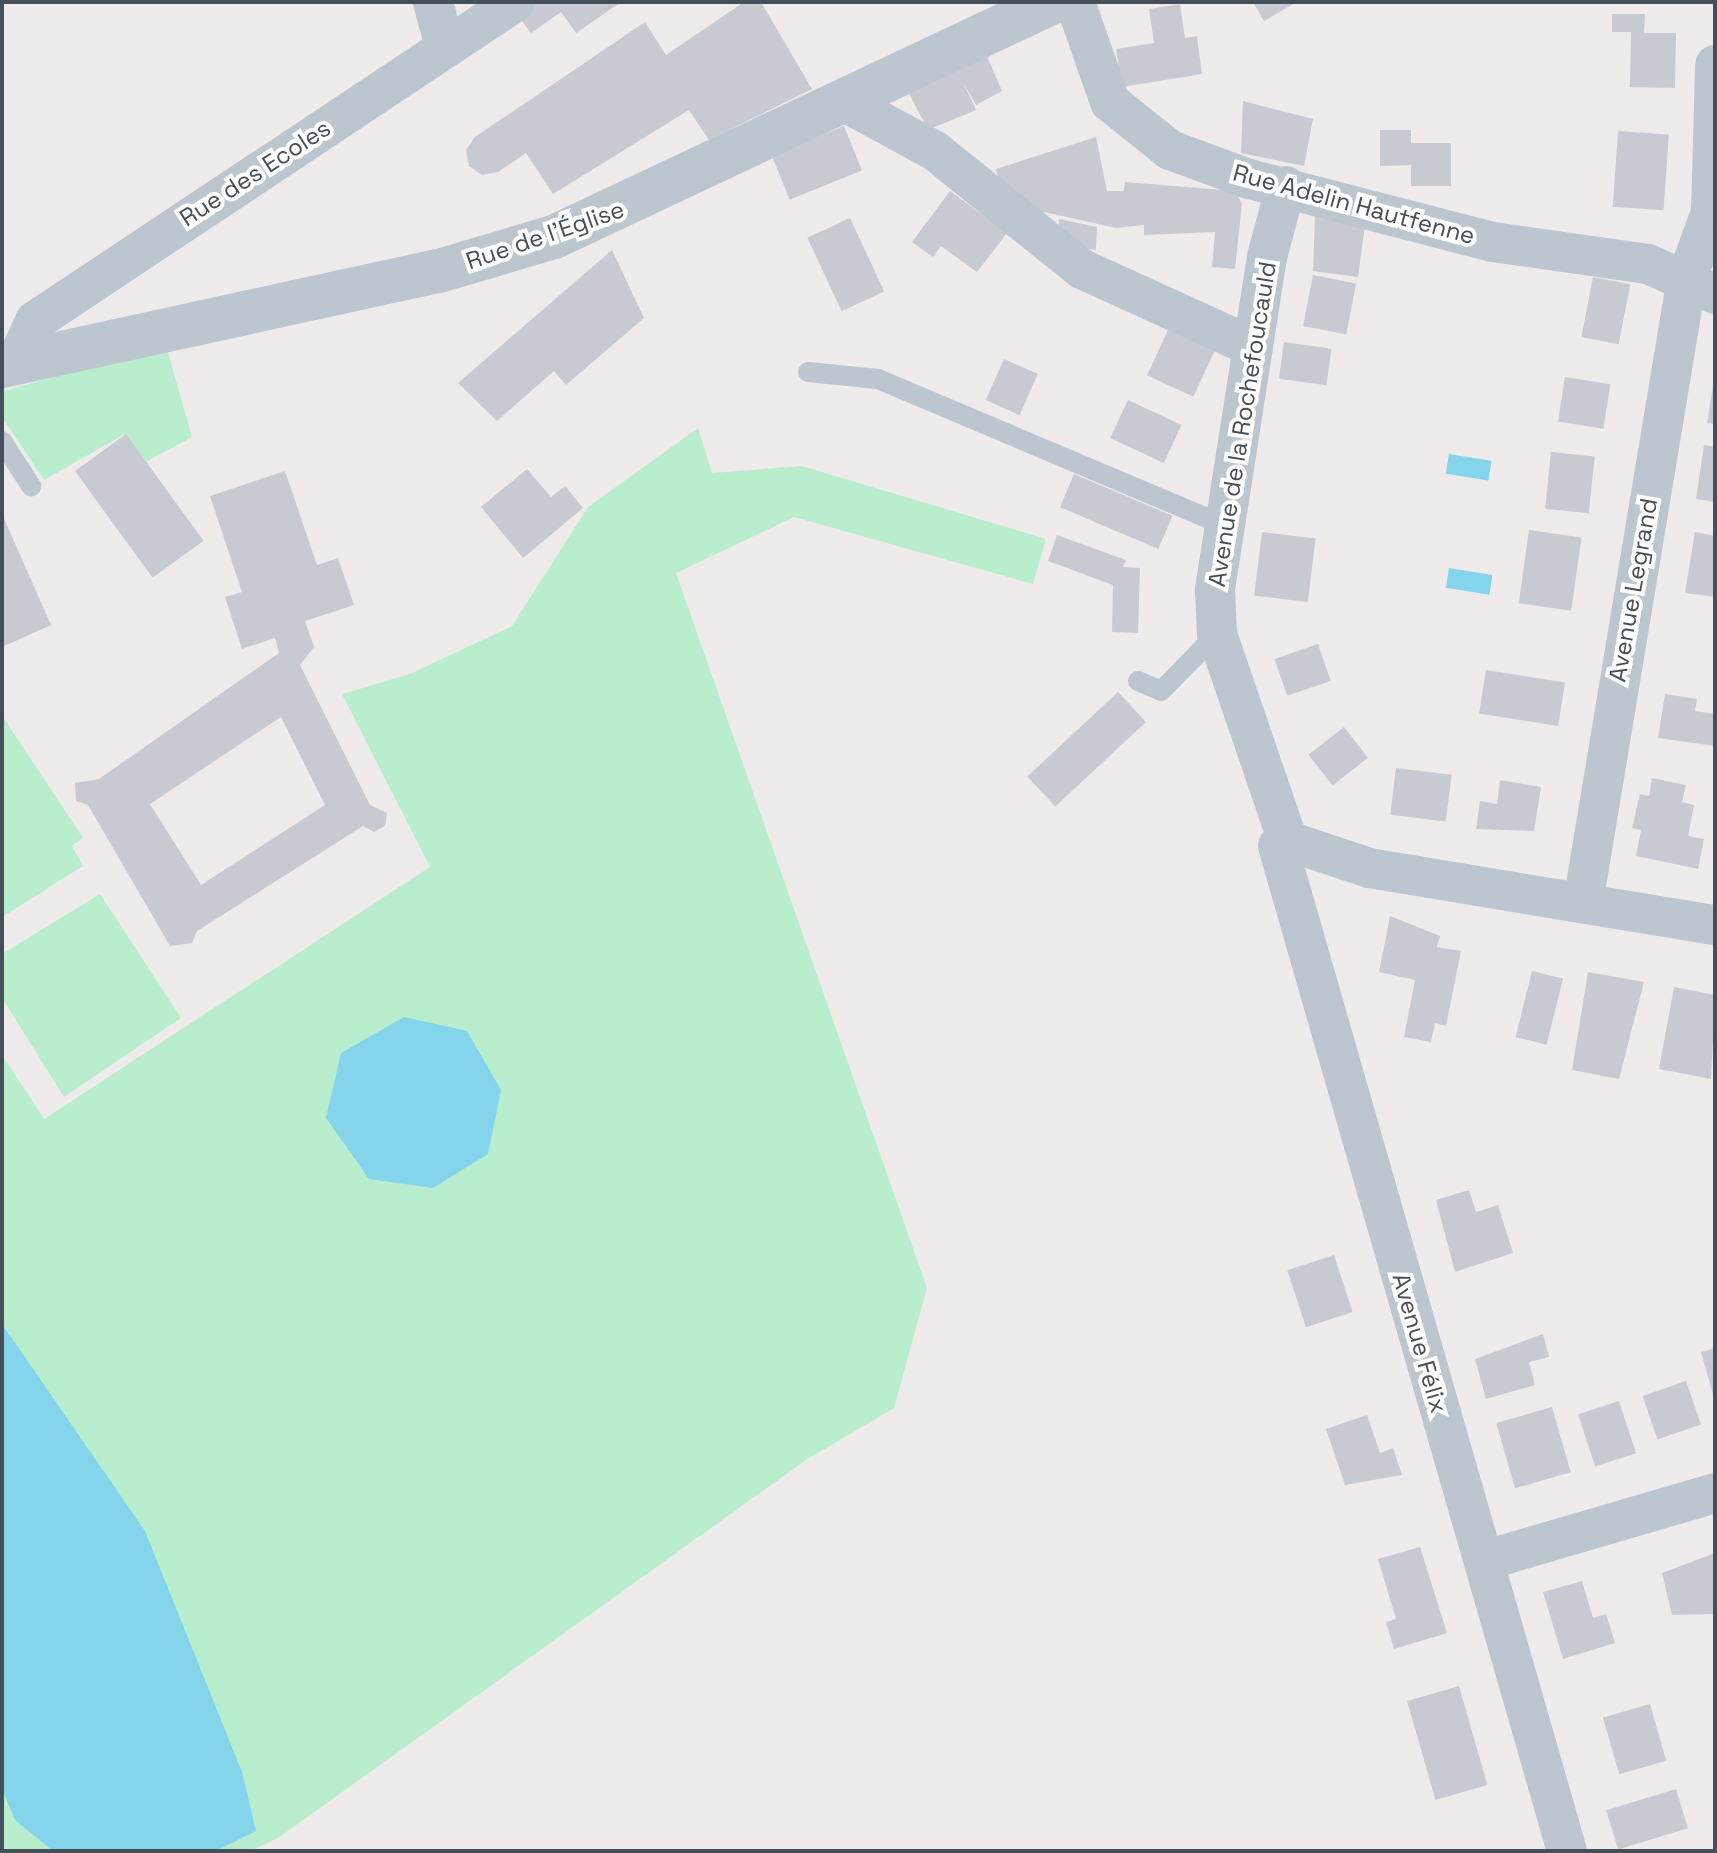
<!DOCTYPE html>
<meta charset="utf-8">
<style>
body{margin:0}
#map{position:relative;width:1717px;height:1853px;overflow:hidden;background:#efebeb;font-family:"Space Grotesk",sans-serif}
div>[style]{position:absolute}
.green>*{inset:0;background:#b8eecd}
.water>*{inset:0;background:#84d5ec;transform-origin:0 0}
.building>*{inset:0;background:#c8cad1;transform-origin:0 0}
.service>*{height:20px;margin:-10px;padding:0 10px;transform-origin:10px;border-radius:10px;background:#bcc6cf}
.minor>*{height:40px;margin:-20px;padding:0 20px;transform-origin:20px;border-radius:20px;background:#bcc6cf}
.tertiary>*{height:44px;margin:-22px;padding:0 22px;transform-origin:22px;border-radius:22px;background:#bcc6cf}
span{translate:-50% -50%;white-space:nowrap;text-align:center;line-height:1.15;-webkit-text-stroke:8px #fff;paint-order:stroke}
.street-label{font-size:24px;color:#444f59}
.frame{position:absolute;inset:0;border:4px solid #444f59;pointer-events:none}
</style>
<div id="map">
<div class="green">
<div style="clip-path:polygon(166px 346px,192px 437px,146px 462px,125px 434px,44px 480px,2px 417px,4px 391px)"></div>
<div style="clip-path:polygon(698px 428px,712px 473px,802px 466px,1046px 539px,1033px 584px,794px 517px,676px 573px,927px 1288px,894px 1408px,806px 1460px,278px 1838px,250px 1851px,2px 1851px,2px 1055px,44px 1119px,430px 867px,342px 694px,410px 674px,512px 626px,588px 507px)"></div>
<div style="clip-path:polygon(3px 717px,83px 838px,72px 846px,83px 866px,2px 917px)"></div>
<div style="clip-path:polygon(100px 894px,181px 1018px,64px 1097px,2px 998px,2px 954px)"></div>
</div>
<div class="water">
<div style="left:1449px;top:454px;width:43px;height:20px;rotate:9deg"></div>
<div style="left:1449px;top:568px;width:44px;height:20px;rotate:9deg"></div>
<div style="clip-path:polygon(404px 1017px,467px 1031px,501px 1090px,488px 1154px,433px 1188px,369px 1179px,326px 1118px,341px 1053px)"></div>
<div style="clip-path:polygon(2px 1324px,145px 1531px,242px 1772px,256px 1831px,216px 1851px,53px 1851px,15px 1820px,2px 1789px)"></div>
</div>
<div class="building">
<div style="clip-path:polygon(538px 2px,621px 2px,576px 33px,561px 12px,531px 33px,518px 16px)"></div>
<div style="clip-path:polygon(744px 2px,761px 2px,812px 89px,709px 140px,689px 110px,553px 194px,526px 153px,498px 172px,482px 175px,469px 166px,466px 150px,475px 137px,645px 22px,666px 55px)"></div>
<div style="clip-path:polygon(1253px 2px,1297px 2px,1264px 21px)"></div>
<div style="clip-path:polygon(1180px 4px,1185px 38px,1197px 36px,1202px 74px,1122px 87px,1116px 49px,1154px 43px,1149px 9px)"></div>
<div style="clip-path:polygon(1612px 14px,1645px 14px,1644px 33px,1676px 33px,1675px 88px,1630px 87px,1631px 32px,1612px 32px)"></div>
<div style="clip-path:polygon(984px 49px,1002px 91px,976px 105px,963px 82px,976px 110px,928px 130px,905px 86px)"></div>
<div style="clip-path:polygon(1243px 101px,1313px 119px,1304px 166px,1241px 153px)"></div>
<div style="left:844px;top:126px;width:48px;height:78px;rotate:68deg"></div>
<div style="clip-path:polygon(1380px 130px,1411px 130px,1411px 143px,1451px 143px,1451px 186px,1411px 186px,1411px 165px,1380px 166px)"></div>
<div style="left:1618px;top:131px;width:51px;height:76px;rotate:4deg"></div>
<div style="clip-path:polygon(1096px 137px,1107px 191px,1124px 191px,1125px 182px,1235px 191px,1242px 204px,1235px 269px,1212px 267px,1215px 232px,1144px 235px,1144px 225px,1116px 228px,1004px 203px,996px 169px)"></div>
<div style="clip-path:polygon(950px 191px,1007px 233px,977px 272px,941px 246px,933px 257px,912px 242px)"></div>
<div style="clip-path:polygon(1315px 216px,1365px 225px,1358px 277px,1313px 271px)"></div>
<div style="left:850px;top:218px;width:81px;height:47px;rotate:65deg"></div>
<div style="clip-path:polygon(1059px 219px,1097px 227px,1096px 250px,1059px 244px)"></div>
<div style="clip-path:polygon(612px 250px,644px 318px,566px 385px,554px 371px,497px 421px,458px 383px)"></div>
<div style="left:1313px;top:275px;width:44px;height:52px;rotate:11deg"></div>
<div style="left:1593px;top:277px;width:38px;height:61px;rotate:11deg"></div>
<div style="left:1169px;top:328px;width:51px;height:52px;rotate:25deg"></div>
<div style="left:1284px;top:342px;width:48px;height:37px;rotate:8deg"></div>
<div style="left:1004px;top:359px;width:37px;height:45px;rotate:24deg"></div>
<div style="left:1565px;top:377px;width:46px;height:45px;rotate:9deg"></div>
<div style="clip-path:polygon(1713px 386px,1715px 387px,1715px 424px,1707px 423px)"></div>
<div style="left:1128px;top:400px;width:59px;height:42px;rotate:25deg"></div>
<div style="left:126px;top:434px;width:132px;height:63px;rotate:54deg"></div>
<div style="clip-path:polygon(1704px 445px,1715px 447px,1715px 502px,1696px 499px)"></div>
<div style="left:1551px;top:452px;width:44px;height:57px;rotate:6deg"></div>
<div style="clip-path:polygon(527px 469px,551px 497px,565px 486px,583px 508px,523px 558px,481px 507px)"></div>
<div style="clip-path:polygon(evenodd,285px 471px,317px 565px,338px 558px,354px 605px,305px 621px,314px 647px,300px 665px,370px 805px,387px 813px,385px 826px,374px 832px,363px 826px,197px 931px,192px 943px,170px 946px,88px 805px,76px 801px,75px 783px,99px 779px,279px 653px,275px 638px,242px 649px,225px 597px,242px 592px,210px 496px,285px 471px,281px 717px,325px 805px,201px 885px,150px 804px,281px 717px)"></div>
<div style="left:1074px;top:474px;width:107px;height:36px;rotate:23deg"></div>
<div style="clip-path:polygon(2px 514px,51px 625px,2px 647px)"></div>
<div style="left:1529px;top:530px;width:53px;height:74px;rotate:8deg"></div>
<div style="left:1262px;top:532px;width:54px;height:64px;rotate:7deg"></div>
<div style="clip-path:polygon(1695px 532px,1715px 536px,1715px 597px,1685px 593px)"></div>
<div style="clip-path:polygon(1057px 535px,1126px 560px,1123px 567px,1140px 568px,1138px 633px,1112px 632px,1113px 585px,1048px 561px)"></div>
<div style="left:1318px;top:644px;width:39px;height:46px;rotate:71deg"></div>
<div style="left:1486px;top:670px;width:80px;height:44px;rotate:9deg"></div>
<div style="left:1118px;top:692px;width:41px;height:124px;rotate:47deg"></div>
<div style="clip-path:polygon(1665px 694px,1697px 699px,1695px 711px,1715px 714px,1715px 746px,1658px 738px)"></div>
<div style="left:1344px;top:727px;width:39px;height:45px;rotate:52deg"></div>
<div style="left:1396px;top:768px;width:56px;height:47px;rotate:7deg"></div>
<div style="clip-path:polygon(1652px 778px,1686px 785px,1682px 802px,1694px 805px,1688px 836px,1704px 839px,1698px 869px,1636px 856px,1641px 830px,1632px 828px,1640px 794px,1649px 796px)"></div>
<div style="clip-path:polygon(1500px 780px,1541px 787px,1534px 831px,1476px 829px,1480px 801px,1497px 804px)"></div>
<div style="clip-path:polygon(1390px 916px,1440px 936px,1437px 947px,1461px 951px,1446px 1026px,1435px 1023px,1431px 1042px,1404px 1037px,1415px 980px,1379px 972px)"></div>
<div style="left:1532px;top:971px;width:32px;height:68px;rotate:14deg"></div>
<div style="clip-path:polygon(1588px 972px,1644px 982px,1619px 1079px,1572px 1070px)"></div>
<div style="clip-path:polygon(1674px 987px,1715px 995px,1711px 1079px,1659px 1069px)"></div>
<div style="clip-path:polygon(1469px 1190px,1476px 1212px,1498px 1205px,1513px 1253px,1455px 1272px,1436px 1200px)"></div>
<div style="left:1334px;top:1255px;width:60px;height:49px;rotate:72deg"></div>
<div style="clip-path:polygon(1543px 1334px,1549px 1357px,1529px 1362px,1535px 1385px,1486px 1399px,1475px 1359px)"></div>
<div style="clip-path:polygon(1715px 1348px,1715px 1398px,1714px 1398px,1701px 1352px)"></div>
<div style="left:1686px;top:1381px;width:46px;height:46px;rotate:71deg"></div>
<div style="left:1619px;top:1401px;width:55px;height:43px;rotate:72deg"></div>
<div style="left:1552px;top:1407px;width:68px;height:58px;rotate:74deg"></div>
<div style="clip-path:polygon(1367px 1415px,1380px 1453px,1393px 1448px,1402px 1475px,1345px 1485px,1326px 1429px)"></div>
<div style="clip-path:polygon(1420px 1547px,1447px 1633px,1394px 1649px,1386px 1622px,1396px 1619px,1378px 1559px)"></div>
<div style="clip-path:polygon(1715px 1553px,1715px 1614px,1672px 1615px,1662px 1573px)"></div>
<div style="clip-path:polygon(1582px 1581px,1593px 1618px,1606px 1614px,1615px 1643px,1563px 1659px,1543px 1592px)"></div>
<div style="left:1459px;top:1686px;width:103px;height:54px;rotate:74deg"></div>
<div style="left:1650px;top:1704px;width:59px;height:49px;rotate:74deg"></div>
<div style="left:1676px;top:1789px;width:41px;height:73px;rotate:73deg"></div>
</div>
<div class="service">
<div style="left:808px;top:372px;width:70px;rotate:5.7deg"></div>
<div style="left:878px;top:379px;width:375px;rotate:22.9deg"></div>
<div style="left:2px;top:441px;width:54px;rotate:57.2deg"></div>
<div style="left:1138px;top:681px;width:25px;rotate:23deg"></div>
<div style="left:1161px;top:691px;width:80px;rotate:-45.5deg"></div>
</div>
<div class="minor">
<div style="left:433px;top:2px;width:47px;rotate:75.1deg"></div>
<div style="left:1075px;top:2px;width:106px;rotate:70.7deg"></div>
<div style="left:1110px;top:102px;width:77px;rotate:38.7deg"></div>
<div style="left:1170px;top:150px;width:84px;rotate:20.2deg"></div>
<div style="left:1249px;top:179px;width:252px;rotate:14.5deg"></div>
<div style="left:1493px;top:242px;width:157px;rotate:8.1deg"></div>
<div style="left:1648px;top:264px;width:73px;rotate:24.1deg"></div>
<div style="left:843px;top:101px;width:105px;rotate:28.5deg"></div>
<div style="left:935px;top:151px;width:189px;rotate:38.8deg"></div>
<div style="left:1082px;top:269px;width:188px;rotate:24.5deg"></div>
<div style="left:1286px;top:186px;width:73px;rotate:105deg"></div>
<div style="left:1267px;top:257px;width:337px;rotate:98.9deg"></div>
<div style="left:1215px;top:590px;width:44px;rotate:87.4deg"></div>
<div style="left:1217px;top:634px;width:219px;rotate:71.1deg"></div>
<div style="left:16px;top:363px;width:46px;rotate:-65.7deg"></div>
<div style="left:35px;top:321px;width:576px;rotate:-33.61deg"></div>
<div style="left:1288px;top:841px;width:11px;rotate:153deg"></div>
<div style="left:1278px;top:846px;width:1046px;rotate:73.96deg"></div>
<div style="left:1288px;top:841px;width:85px;rotate:18.4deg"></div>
<div style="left:1369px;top:868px;width:351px;rotate:9.4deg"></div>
<div style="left:1583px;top:903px;width:634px;rotate:-80.55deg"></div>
<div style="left:1687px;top:278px;width:70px;rotate:-70deg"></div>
<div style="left:1711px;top:212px;width:147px;rotate:-88.4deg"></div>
<div style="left:1486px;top:1560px;width:239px;rotate:-16.3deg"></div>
</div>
<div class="tertiary">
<div style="left:2px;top:366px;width:447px;rotate:-12.3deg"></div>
<div style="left:439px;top:271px;width:120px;rotate:-16.5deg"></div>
<div style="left:554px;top:237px;width:552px;rotate:-25.22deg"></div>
</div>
<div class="street-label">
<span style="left:255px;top:173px;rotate:-33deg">Rue des Ecoles</span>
<span style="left:1354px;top:204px;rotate:15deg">Rue Adelin Hautfenne</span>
<span style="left:545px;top:235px;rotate:-19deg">Rue de l'Église</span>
<span style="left:1242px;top:424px;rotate:-81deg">Avenue de la Rochefoucauld</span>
<span style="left:1633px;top:590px;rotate:-80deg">Avenue Legrand</span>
<span style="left:1420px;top:1343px;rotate:74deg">Avenue Félix</span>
</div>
<div class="frame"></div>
</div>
